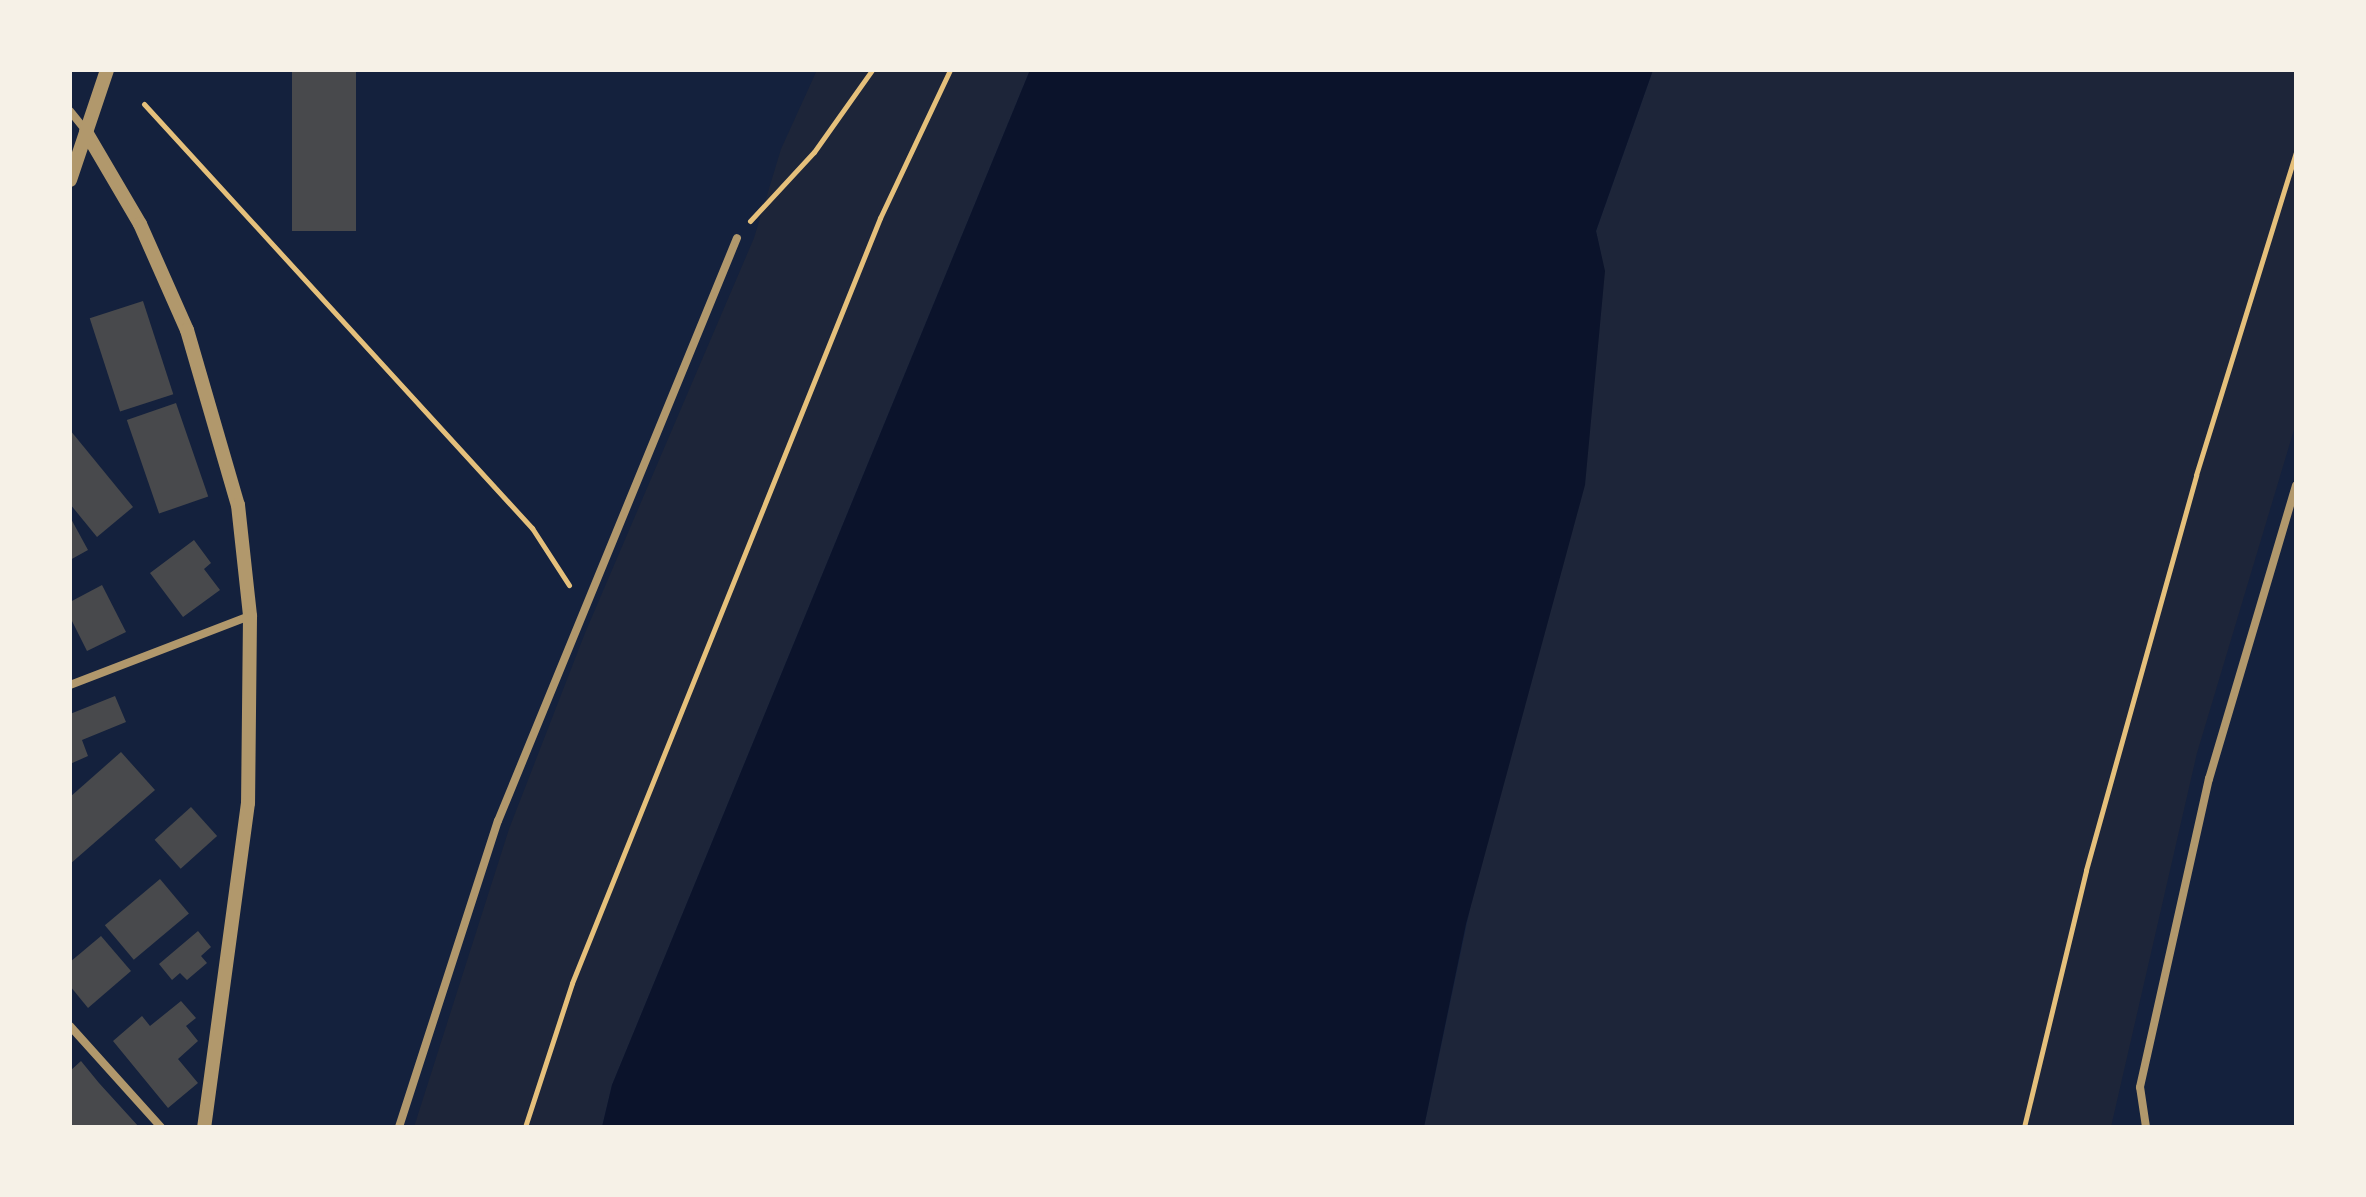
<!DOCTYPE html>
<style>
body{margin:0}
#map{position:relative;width:2366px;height:1197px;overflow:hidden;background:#14213d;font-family:Manrope,sans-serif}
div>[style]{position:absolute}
.green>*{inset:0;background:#1d2539}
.water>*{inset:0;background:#0b132b}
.building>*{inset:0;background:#48494c;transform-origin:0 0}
.path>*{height:5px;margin:-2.5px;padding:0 2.5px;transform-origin:2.5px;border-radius:2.5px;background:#e5c07b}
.minor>*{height:8px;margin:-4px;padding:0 4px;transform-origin:4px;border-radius:4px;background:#b1986c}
.tertiary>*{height:14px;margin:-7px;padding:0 7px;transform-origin:7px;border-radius:7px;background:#b1986c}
span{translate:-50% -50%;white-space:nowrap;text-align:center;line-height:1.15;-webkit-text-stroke:7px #f6f1e7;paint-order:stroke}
.frame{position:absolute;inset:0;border:72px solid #f6f1e7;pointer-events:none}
</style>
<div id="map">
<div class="green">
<div style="clip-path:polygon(817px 70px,1030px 70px,612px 1085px,602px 1127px,414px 1127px,509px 829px,585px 633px,754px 238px,781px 149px)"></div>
<div style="clip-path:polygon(1653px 70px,2296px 70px,2296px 423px,2197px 753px,2111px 1127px,1424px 1127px,1604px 271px,1596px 231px)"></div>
</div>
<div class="water">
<div style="clip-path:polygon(1030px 70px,1653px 70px,1596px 231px,1605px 271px,1585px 485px,1466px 924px,1424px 1127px,602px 1127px,612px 1085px)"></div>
</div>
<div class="building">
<div style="left:292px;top:70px;width:64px;height:161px"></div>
<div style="left:143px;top:301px;width:98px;height:56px;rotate:72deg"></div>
<div style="left:176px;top:403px;width:99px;height:52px;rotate:71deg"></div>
<div style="clip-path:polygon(70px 430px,133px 507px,97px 537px,70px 504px)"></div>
<div style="clip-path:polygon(70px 517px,88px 550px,70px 560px)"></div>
<div style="clip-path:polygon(194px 540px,211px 563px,204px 569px,220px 590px,183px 617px,150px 573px)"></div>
<div style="clip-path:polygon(102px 585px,126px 632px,87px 651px,70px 617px,70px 602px)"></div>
<div style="clip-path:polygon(115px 696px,126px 722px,82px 740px,88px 756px,70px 764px,70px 714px)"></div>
<div style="clip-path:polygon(121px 752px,155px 790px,70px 864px,70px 797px)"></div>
<div style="left:191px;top:807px;width:39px;height:49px;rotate:48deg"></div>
<div style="left:160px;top:879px;width:45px;height:72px;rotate:50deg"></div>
<div style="clip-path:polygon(198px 931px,211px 947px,201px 956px,207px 963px,187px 980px,180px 973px,172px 980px,159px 964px)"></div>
<div style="clip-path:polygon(101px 936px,131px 971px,88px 1008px,70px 986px,70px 962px)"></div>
<div style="clip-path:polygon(181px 1001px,196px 1018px,186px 1026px,198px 1041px,178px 1059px,198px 1083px,168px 1108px,113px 1041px,142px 1016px,150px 1026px)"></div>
<div style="clip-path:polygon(81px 1061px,99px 1083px,139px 1127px,70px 1127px,70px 1071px)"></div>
</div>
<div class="path">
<div style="left:144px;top:104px;width:575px;rotate:47.54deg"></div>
<div style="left:532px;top:528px;width:68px;rotate:57deg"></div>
<div style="left:750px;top:221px;width:94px;rotate:-47.2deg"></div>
<div style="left:814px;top:152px;width:100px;rotate:-54.7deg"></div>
<div style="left:525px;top:1127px;width:151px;rotate:-71.9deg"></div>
<div style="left:572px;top:983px;width:825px;rotate:-68.07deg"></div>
<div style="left:880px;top:218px;width:164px;rotate:-64.7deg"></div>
<div style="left:2024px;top:1127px;width:264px;rotate:-76.4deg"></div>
<div style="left:2086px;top:870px;width:410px;rotate:-74.4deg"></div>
<div style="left:2196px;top:475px;width:339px;rotate:-72.8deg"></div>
</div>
<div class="minor">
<div style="left:70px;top:111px;width:26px;rotate:51deg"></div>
<div style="left:70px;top:685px;width:193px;rotate:-21deg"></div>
<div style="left:70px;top:1026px;width:136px;rotate:48deg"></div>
<div style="left:399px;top:1127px;width:322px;rotate:-72.1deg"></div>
<div style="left:498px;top:821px;width:630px;rotate:-67.71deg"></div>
<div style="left:2146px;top:1127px;width:40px;rotate:-98.5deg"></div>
<div style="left:2140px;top:1087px;width:316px;rotate:-77.4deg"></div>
<div style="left:2209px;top:779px;width:306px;rotate:-73.5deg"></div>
</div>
<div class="tertiary">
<div style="left:86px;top:132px;width:107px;rotate:59.6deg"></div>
<div style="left:140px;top:224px;width:116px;rotate:66.1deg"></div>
<div style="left:187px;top:330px;width:182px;rotate:73.8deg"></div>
<div style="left:238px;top:505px;width:112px;rotate:83.8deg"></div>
<div style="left:250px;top:616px;width:187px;rotate:90.6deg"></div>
<div style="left:248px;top:803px;width:327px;rotate:97.7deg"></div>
<div style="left:70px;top:180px;width:116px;rotate:-71.4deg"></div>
</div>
<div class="frame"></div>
</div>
